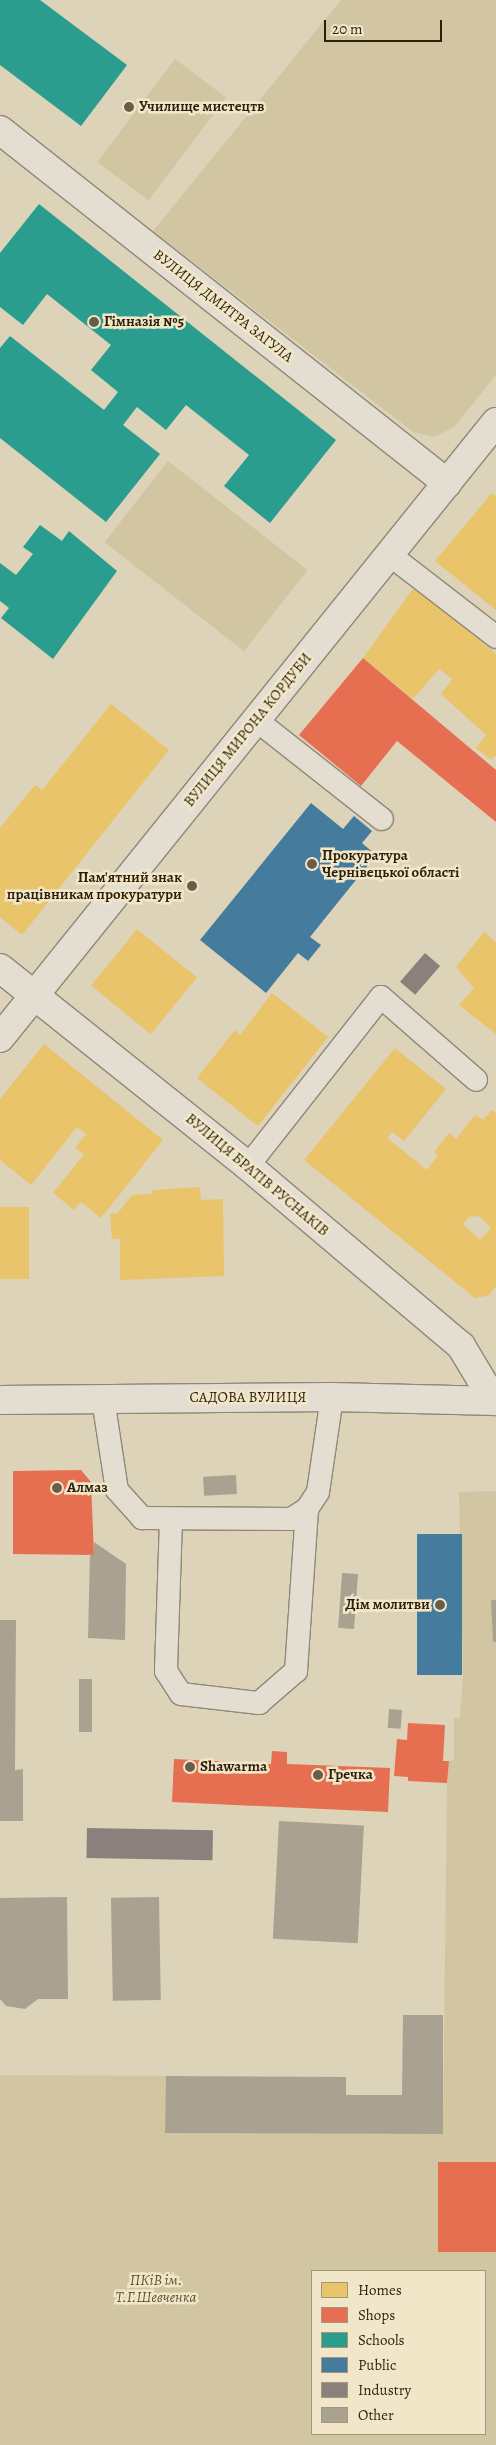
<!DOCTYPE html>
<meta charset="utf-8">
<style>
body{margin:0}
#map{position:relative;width:496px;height:2445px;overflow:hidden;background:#dcd3b9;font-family:Alegreya,serif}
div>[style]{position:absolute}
.green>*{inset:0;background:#d2c5a2;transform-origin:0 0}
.homes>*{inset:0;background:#e9c46a;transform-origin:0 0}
.shops>*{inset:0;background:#e76f51;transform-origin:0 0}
.schools>*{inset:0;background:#2a9d8f}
.public>*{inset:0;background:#457b9d;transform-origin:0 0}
.industry>*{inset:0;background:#8a817c;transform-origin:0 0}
.building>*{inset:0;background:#a9a290;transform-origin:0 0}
.roads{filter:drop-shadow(1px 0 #8f8877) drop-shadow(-1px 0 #8f8877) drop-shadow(0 1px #8f8877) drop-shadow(0 -1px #8f8877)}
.service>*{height:22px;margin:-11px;padding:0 11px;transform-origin:11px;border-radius:11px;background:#e3ded1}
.pedestrian>*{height:28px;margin:-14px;padding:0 14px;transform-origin:14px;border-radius:14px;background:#e3ded1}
.minor>*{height:28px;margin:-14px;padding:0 14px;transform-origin:14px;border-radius:14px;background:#e3ded1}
.tertiary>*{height:28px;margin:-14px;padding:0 14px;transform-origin:14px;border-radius:14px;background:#e3ded1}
.secondary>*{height:28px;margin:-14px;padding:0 14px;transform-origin:14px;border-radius:14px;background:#e3ded1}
.dots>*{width:14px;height:14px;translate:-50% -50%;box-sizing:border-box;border:2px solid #f1e7c8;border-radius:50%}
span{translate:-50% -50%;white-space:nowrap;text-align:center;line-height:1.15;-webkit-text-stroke:5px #f1e7c8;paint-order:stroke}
.poi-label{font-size:15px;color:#2e1f0d;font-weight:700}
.left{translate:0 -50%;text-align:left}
.right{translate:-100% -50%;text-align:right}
.street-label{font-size:15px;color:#2e1f0d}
.park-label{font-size:15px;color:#5d4e34;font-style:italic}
.legend{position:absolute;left:311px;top:2270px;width:175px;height:165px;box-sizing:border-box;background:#f1e7c8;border:1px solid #a3977d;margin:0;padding:6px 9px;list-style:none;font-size:15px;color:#2e1f0d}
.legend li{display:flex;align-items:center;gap:10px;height:25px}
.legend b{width:25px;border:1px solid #a3977d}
.scale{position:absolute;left:324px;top:20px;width:118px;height:22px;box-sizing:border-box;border:2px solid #2e1f0d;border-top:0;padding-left:6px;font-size:15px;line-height:18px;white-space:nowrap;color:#2e1f0d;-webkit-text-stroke:4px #f1e7c8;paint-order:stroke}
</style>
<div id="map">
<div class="green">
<div style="clip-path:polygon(341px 0,496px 0,496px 375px,454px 427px,434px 437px,413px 432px,153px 231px)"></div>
<div style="left:175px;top:59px;width:64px;height:129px;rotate:37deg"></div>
<div style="left:168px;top:461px;width:177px;height:103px;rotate:38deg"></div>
<div style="clip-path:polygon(evenodd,496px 1491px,496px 2445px,0 2445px,0 2075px,166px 2076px,165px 2132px,443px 2134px,447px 1783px,449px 1761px,454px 1760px,454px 1718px,460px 1718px,463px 1676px,459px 1492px,496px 1491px,312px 2271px,485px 2271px,485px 2434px,312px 2434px,312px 2271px)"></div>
</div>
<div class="homes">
<div style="clip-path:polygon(492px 493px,496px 496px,496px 610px,435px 561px)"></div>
<div style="clip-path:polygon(420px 589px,496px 654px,496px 755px,491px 760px,476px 748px,486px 735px,441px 694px,452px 679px,439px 669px,413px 699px,363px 658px,412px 590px)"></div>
<div style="clip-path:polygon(111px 704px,169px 750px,22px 935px,0 917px,0 828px,35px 785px,42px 790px)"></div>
<div style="left:137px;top:929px;width:77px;height:73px;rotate:39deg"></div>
<div style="clip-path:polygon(484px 932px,496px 942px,496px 1034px,459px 1005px,474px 988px,456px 967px)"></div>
<div style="clip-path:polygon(272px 993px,328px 1037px,258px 1126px,197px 1078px,235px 1030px,240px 1035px)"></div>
<div style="clip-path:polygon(44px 1044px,163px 1140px,101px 1218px,81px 1202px,74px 1210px,53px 1193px,84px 1154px,75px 1148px,86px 1134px,77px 1127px,31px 1185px,0 1160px,0 1099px)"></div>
<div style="clip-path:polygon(evenodd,395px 1048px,446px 1089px,404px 1141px,392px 1132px,387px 1138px,427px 1170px,438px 1155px,434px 1152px,449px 1133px,456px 1139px,475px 1115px,483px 1120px,492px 1110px,496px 1113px,496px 1286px,488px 1296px,475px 1298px,304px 1160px,395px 1048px,479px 1216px,491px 1228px,480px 1240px,463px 1224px,469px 1217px,479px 1216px)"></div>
<div style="clip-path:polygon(200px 1187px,201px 1200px,223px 1199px,224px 1276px,120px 1280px,120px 1239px,112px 1239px,110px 1213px,117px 1214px,132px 1195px,153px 1194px,152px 1190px)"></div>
<div style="left:0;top:1207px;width:29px;height:72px"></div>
</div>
<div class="shops">
<div style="clip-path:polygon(363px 658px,496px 770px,496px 822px,397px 741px,361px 786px,299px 735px)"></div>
<div style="clip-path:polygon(81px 1470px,91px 1482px,94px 1555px,13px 1554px,13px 1471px)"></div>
<div style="clip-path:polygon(408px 1723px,445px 1725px,443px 1761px,449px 1761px,447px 1783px,408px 1781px,408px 1777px,394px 1776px,397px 1739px,407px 1740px)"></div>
<div style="clip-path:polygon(272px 1751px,287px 1752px,287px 1764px,390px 1768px,388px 1812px,172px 1802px,174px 1759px,271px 1764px)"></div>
<div style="left:496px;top:2162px;width:90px;height:58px;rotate:90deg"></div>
</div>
<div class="schools">
<div style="clip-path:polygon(0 0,40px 0,127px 65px,81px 126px,0 65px)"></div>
<div style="clip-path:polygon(39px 204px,336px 440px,270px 523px,224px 486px,249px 455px,186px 405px,166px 430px,137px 407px,123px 425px,160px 454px,106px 522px,0 438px,0 348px,10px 336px,104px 410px,118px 392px,91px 370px,111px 345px,47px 294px,23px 325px,0 307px,0 253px)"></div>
<div style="clip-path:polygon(40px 525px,62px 541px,69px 531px,117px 571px,53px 659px,1px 618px,9px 608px,0 601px,0 563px,16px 575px,33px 554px,23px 547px)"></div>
</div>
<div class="public">
<div style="clip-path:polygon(311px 803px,343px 829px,354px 816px,372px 831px,362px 843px,376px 855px,310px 937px,321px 945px,308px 961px,298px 953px,266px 993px,200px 940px)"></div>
<div style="left:417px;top:1534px;width:45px;height:141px"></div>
</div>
<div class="industry">
<div style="left:425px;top:953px;width:20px;height:38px;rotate:41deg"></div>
<div style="left:87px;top:1828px;width:126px;height:30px;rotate:1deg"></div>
</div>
<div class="building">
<div style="left:236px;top:1475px;width:19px;height:33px;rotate:87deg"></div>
<div style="clip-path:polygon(94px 1542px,126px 1564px,125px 1640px,88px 1638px,90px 1554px,94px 1555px)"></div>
<div style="left:342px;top:1573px;width:16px;height:55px;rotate:4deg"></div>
<div style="clip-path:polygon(491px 1600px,496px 1600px,496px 1642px,493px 1642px)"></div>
<div style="clip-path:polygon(0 1620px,16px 1620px,15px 1770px,23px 1769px,23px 1821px,0 1821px)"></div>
<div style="left:79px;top:1679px;width:13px;height:53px"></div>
<div style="left:389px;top:1709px;width:13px;height:19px;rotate:4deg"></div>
<div style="left:279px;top:1821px;width:85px;height:118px;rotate:3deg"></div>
<div style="clip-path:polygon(67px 1897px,68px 1999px,38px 1999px,25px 2009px,6px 2006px,0 1999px,0 1898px)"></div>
<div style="left:159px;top:1897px;width:103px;height:48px;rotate:89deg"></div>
<div style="clip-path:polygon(403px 2015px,443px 2015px,443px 2134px,165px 2133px,166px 2076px,346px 2077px,346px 2095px,402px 2095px)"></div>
</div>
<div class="roads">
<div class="service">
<div style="left:390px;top:555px;width:134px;rotate:37.7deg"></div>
<div style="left:256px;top:720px;width:160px;rotate:38.2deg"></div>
<div style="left:248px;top:1166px;width:215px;rotate:-51.8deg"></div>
<div style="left:381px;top:997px;width:126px;rotate:41.1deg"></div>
<div style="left:103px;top:1399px;width:92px;rotate:81.3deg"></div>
<div style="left:117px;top:1490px;width:38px;rotate:48deg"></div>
<div style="left:142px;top:1518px;width:149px;rotate:0.4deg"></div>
<div style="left:291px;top:1519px;width:19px;rotate:-32deg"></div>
<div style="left:307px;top:1509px;width:20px;rotate:-57deg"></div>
<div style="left:318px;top:1492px;width:96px;rotate:-81.6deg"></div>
<div style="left:171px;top:1519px;width:152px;rotate:91.9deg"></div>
<div style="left:166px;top:1671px;width:27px;rotate:57deg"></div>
<div style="left:181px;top:1694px;width:79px;rotate:6.6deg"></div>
<div style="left:259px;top:1703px;width:49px;rotate:-40.9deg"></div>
<div style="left:296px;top:1671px;width:162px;rotate:-86.1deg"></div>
</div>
<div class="pedestrian">
<div style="left:0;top:130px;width:570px;rotate:38.3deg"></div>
</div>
<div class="minor">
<div style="left:0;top:968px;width:317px;rotate:38.6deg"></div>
<div style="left:248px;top:1166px;width:279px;rotate:40.2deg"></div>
<div style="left:461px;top:1346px;width:64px;rotate:59deg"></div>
</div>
<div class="tertiary">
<div style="left:0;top:1038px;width:791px;rotate:-51.16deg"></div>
</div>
<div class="secondary">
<div style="left:0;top:1400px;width:332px;rotate:-0.5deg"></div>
<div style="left:332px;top:1397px;width:164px;rotate:1.4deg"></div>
</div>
</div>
<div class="dots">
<div style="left:129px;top:107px;background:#6b5e49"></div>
<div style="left:94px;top:322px;background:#6b5e49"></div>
<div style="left:312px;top:864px;background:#6b5e49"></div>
<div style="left:192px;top:886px;background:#6b5e49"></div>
<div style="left:57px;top:1488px;background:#6b5e49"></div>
<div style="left:440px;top:1605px;background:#6b5e49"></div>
<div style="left:190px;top:1767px;background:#6b5e49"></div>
<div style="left:318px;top:1775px;background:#6b5e49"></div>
</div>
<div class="poi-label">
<span class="left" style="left:139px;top:107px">Училище мистецтв</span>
<span class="left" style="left:104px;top:322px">Гімназія №5</span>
<span class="left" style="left:322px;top:864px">Прокуратура<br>Чернівецької області</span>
<span class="right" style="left:182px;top:886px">Пам'ятний знак<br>працівникам прокуратури</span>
<span class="left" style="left:67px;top:1488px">Алмаз</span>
<span class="right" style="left:430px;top:1605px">Дім молитви</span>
<span class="left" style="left:200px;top:1767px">Shawarma</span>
<span class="left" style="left:328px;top:1775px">Гречка</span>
</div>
<div class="street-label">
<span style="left:223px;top:306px;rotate:38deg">ВУЛИЦЯ ДМИТРА ЗАГУЛА</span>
<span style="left:248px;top:730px;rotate:-51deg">ВУЛИЦЯ МИРОНА КОРДУБИ</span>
<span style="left:257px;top:1175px;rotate:40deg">ВУЛИЦЯ БРАТІВ РУСНАКІВ</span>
<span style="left:248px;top:1398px">САДОВА ВУЛИЦЯ</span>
</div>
<div class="park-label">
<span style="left:156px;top:2289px">ПКіВ ім.<br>Т.Г.Шевченка</span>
</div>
<ul class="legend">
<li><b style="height:14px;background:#e9c46a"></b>Homes</li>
<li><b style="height:14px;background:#e76f51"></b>Shops</li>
<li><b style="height:14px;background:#2a9d8f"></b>Schools</li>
<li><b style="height:14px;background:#457b9d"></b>Public</li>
<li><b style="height:14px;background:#8a817c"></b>Industry</li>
<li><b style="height:14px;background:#a9a290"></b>Other</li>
</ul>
<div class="scale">20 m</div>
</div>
